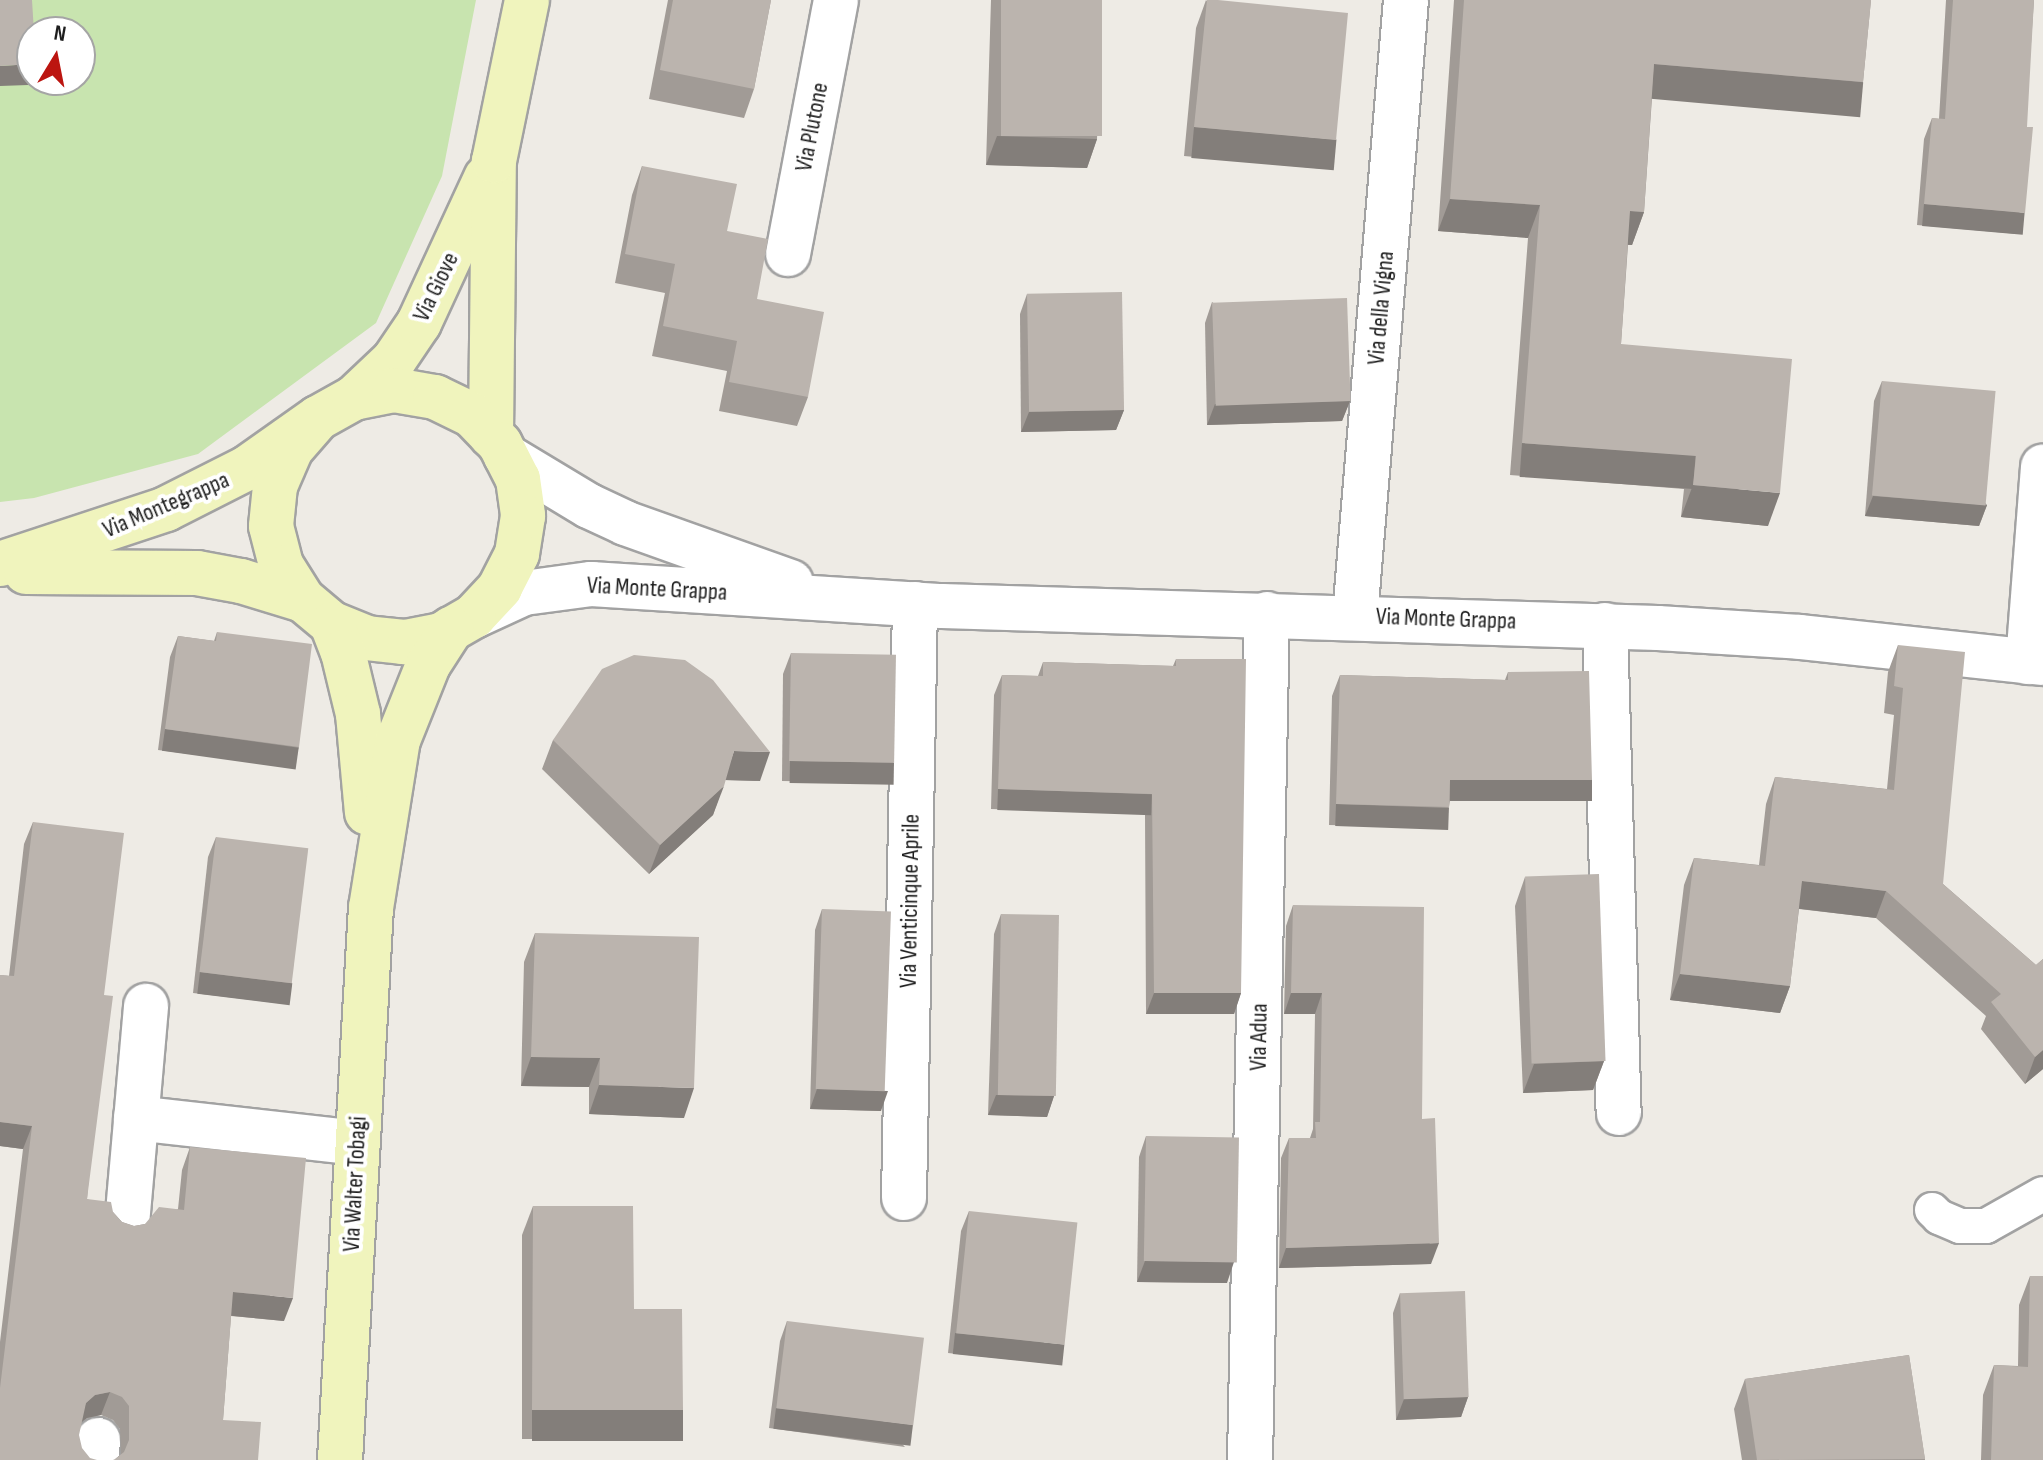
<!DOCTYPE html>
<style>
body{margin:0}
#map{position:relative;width:2043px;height:1460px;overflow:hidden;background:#eeebe5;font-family:"Sofia Sans Condensed",sans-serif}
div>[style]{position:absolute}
.grass>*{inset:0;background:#c8e4af}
.roads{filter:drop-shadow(2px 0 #a2a2a2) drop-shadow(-2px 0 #a2a2a2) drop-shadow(0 2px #a2a2a2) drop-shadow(0 -2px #a2a2a2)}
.lane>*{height:34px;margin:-17px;padding:0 17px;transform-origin:17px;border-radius:17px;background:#fff}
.street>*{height:44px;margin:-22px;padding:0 22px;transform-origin:22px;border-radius:22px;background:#fff}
.secondary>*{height:44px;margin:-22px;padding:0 22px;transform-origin:22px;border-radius:22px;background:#f0f4bd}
.wall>*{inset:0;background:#a19b96}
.shaded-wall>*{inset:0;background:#837e7a;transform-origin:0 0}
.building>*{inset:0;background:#bbb4ae;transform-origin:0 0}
span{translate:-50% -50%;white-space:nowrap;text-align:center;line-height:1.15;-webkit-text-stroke:8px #fff;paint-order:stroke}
.street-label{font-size:24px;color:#1e1e1e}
.north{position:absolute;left:16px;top:16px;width:80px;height:80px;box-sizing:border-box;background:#fff;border:2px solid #a5a5a5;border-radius:50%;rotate:10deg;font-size:22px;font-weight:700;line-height:32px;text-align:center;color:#1e1e1e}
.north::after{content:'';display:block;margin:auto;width:28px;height:36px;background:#bc1510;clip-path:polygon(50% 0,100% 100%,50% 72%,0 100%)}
</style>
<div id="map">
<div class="grass">
<div style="clip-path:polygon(evenodd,0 0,476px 0,442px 176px,376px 323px,198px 454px,34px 498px,0 502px,0 0,32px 32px,80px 32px,80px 80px,32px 80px,32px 32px)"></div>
</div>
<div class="roads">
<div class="lane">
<div style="left:1932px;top:1210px;width:10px;rotate:45deg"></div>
<div style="left:1939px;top:1217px;width:23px;rotate:23deg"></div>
<div style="left:1960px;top:1226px;width:26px"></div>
<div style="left:1986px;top:1226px;width:65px;rotate:-29.3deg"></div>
</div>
<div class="street">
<div style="left:788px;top:254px;width:258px;rotate:-79.3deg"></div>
<div style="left:506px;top:456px;width:97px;rotate:31.1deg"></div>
<div style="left:589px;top:506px;width:40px;rotate:25deg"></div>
<div style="left:625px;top:523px;width:176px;rotate:19.6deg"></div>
<div style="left:474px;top:616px;width:55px;rotate:-24.7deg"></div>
<div style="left:524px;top:593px;width:68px;rotate:-7.7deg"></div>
<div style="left:591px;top:584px;width:352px;rotate:3.6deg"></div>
<div style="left:942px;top:606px;width:716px;rotate:1.76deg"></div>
<div style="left:1658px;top:628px;width:142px;rotate:3.6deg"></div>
<div style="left:1800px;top:637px;width:244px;rotate:6.1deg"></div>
<div style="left:1355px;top:616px;width:618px;rotate:-85.27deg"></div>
<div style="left:1605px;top:625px;width:488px;rotate:88.4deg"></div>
<div style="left:2028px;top:662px;width:196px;rotate:-85.6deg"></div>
<div style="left:136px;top:1118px;width:223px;rotate:6.4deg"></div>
<div style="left:904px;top:1198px;width:594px;rotate:-88.94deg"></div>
<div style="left:127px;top:1224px;width:219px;rotate:-85deg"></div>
<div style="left:96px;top:1460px;width:20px;rotate:-84deg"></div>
<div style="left:1250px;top:1460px;width:846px;rotate:-88.85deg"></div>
</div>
<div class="secondary">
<div style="left:354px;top:398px;width:55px;rotate:-43.5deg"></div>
<div style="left:394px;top:360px;width:45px;rotate:-56deg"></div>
<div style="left:419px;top:323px;width:160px;rotate:-65.2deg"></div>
<div style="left:491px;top:435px;width:274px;rotate:-89.4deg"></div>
<div style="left:494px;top:161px;width:164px;rotate:-78.4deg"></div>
<div style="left:0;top:564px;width:175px;rotate:-18.3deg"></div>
<div style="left:166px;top:509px;width:91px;rotate:-26.8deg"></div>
<div style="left:247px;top:468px;width:87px;rotate:-35.2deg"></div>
<div style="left:318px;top:418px;width:41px;rotate:-29.1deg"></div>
<div style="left:354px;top:398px;width:41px;rotate:-11.3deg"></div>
<div style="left:394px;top:390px;width:42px;rotate:9.7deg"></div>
<div style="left:435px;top:397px;width:41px;rotate:25.9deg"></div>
<div style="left:472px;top:415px;width:40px;rotate:46deg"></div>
<div style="left:500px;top:444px;width:39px;rotate:63deg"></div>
<div style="left:518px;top:479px;width:37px;rotate:82deg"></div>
<div style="left:523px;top:516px;width:38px;rotate:99deg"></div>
<div style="left:517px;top:554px;width:38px;rotate:117deg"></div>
<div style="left:500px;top:588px;width:38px;rotate:133deg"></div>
<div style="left:474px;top:616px;width:38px;rotate:150deg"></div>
<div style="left:441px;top:635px;width:38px;rotate:169deg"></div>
<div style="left:404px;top:642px;width:37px;rotate:-174deg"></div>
<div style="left:367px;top:638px;width:38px;rotate:-158deg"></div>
<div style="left:332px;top:624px;width:38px;rotate:-140deg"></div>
<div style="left:303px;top:600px;width:41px;rotate:-122.2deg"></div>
<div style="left:281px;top:565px;width:40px;rotate:-104.4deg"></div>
<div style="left:271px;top:526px;width:40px;rotate:-84.3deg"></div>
<div style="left:275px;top:486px;width:40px;rotate:-66.6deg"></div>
<div style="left:291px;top:449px;width:41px;rotate:-48.9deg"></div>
<div style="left:26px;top:572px;width:171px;rotate:0.3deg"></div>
<div style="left:197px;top:573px;width:45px;rotate:10.3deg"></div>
<div style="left:241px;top:581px;width:65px;rotate:17deg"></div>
<div style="left:332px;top:624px;width:30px;rotate:69deg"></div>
<div style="left:343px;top:652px;width:64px;rotate:76.4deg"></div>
<div style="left:358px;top:714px;width:99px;rotate:84.8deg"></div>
<div style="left:340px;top:1460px;width:553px;rotate:-86.79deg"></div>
<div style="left:371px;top:908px;width:170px;rotate:-80.9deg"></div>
<div style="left:398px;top:740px;width:81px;rotate:-68.2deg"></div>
<div style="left:428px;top:665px;width:43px;rotate:-57.4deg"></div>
</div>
</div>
<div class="wall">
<div style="clip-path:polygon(668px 0,771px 0,754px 89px,744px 118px,649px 99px)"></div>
<div style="clip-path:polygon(991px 0,1102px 0,1097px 139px,1087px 168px,986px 165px)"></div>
<div style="clip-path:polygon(1206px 0,1325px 169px,1184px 156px,1196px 28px)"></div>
<div style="clip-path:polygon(1454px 0,1871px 0,1863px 82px,1851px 115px,1652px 98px,1644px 212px,1632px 245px,1628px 245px,1621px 344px,1768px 526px,1681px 517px,1684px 489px,1510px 475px,1528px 238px,1438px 231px)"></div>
<div style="clip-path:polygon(1946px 0,2034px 0,2018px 234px,1917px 225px,1924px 139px,1932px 118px,1939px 119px)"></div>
<div style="clip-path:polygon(642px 166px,727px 231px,757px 299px,808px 397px,797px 426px,719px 411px,727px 371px,652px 356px,665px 293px,615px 283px,632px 195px)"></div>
<div style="clip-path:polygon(1027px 294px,1124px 410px,1116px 430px,1021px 432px,1020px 314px)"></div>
<div style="clip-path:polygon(1212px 302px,1350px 401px,1342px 421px,1207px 425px,1205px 323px)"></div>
<div style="clip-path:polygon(1882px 381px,1987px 505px,1979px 526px,1865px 516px,1874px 401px)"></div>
<div style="clip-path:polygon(217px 632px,299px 747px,291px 767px,158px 750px,170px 657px,178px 636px,214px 641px)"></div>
<div style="clip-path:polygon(1898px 645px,1943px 884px,2036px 965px,2043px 959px,2043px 1069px,2025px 1084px,1981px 1029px,1986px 1016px,1876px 918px,1799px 909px,1790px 986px,1780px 1013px,1670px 1000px,1684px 885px,1694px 858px,1759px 865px,1766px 804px,1775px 777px,1887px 789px,1894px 715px,1884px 713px,1888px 672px)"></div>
<div style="clip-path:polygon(791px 653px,894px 763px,887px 783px,782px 781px,783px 674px)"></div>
<div style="clip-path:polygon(1176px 659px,1241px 993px,1234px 1014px,1146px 1014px,1145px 814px,991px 809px,994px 695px,1002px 675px,1038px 676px,1043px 662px,1173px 666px)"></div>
<div style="clip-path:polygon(1508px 672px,1585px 800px,1450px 800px,1449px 807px,1442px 828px,1329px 825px,1332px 696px,1340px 675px,1505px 680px)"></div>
<div style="clip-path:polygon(553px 740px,760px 781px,725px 780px,713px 815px,649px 874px,542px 769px)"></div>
<div style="clip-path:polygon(33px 822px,104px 995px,87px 1199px,113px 1212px,122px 1222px,134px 1226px,145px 1224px,178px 1209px,182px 1170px,190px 1147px,284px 1321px,231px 1316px,223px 1420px,115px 1459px,121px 1455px,120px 1429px,113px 1420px,101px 1415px,87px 1418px,0 1460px,0 1342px,23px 1149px,0 1146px,0 975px,9px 976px,24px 844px)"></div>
<div style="clip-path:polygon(216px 837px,292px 984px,285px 1004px,193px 993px,208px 857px)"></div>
<div style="clip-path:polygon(1525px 877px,1604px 1061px,1593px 1090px,1523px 1093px,1515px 906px)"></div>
<div style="clip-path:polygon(1293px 905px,1422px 1119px,1431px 1264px,1279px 1268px,1281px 1158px,1289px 1138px,1310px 1138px,1313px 1129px,1315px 1014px,1284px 1014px,1286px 926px)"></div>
<div style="clip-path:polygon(822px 909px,881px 1111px,810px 1109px,815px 930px)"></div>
<div style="clip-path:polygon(1001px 914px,1054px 1096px,1047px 1117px,988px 1115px,994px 934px)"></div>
<div style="clip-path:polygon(535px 933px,684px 1118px,589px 1114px,589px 1087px,521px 1086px,524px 962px)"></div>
<div style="clip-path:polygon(1146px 1136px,1227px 1283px,1137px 1282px,1139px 1157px)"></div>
<div style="clip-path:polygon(533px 1206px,634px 1309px,683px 1410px,672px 1439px,522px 1439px,522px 1235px)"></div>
<div style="clip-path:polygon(969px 1211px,1056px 1364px,948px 1353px,961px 1231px)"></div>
<div style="clip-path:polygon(2030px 1276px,2043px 1460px,1981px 1460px,1983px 1395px,1994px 1365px,2018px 1366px,2019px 1305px)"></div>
<div style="clip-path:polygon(1400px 1293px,1468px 1397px,1461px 1417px,1396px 1420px,1393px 1313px)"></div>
<div style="clip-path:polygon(787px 1321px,905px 1447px,769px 1428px,780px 1341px)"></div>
<div style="clip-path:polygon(1909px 1355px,1925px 1460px,1742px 1460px,1734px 1409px,1745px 1379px)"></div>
</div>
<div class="shaded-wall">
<div style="clip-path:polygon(32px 64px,32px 74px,28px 85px,0 86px,0 66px)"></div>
<div style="left:1654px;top:64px;width:210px;height:35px;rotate:5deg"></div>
<div style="left:1194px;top:127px;width:143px;height:31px;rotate:5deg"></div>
<div style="clip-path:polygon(997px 136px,1097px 139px,1087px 168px,986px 165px)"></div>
<div style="clip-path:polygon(1450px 199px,1540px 205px,1528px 238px,1438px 231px)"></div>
<div style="left:1924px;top:204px;width:101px;height:22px;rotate:5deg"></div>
<div style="clip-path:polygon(1630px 211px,1644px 212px,1632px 245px,1618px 244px)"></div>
<div style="clip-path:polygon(1350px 401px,1342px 421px,1207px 425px,1215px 404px)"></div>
<div style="clip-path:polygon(1124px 410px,1116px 430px,1021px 432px,1029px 412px)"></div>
<div style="left:1522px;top:443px;width:174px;height:34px;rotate:4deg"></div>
<div style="clip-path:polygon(1693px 485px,1780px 493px,1768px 526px,1681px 517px)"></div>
<div style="clip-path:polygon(1873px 496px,1987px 505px,1979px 526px,1865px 516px)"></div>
<div style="left:165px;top:729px;width:135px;height:22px;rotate:8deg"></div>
<div style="clip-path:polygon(734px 751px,770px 752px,760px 781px,724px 780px)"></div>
<div style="left:790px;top:761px;width:104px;height:22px;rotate:1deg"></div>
<div style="left:1450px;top:780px;width:142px;height:21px"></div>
<div style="clip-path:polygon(724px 786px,713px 815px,649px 874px,660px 845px)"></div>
<div style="left:998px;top:789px;width:154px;height:21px;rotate:2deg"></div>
<div style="left:1336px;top:804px;width:113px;height:22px;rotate:2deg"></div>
<div style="clip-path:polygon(1802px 881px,1886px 891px,1876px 918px,1793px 908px)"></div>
<div style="left:200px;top:972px;width:93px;height:22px;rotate:7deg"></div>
<div style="clip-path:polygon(1680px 974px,1790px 986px,1780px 1013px,1670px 1000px)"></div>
<div style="clip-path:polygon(1154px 993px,1241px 993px,1234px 1014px,1146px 1014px)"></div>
<div style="clip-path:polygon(1291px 993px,1322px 993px,1315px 1014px,1284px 1014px)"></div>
<div style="clip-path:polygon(2043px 1050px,2043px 1069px,2025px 1084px,2035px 1057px)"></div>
<div style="clip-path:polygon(531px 1057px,600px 1058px,589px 1087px,521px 1086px)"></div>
<div style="clip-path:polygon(1604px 1061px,1593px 1090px,1523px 1093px,1534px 1064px)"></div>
<div style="clip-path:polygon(599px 1085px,694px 1088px,684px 1118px,589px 1114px)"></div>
<div style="clip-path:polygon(817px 1089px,888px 1091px,881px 1111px,810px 1109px)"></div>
<div style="clip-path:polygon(996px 1095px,1054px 1096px,1047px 1117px,988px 1115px)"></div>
<div style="clip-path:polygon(0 1122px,32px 1126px,23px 1149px,0 1146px)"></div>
<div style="clip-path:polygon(1439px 1243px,1431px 1264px,1279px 1268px,1286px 1248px)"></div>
<div style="clip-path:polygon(1145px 1261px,1234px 1262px,1227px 1283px,1137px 1282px)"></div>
<div style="clip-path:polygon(233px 1292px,293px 1298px,284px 1321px,224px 1315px)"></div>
<div style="left:955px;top:1333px;width:110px;height:21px;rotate:6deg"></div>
<div style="clip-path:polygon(110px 1392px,101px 1415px,87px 1418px,77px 1426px,86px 1403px,95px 1395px)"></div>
<div style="clip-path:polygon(1468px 1397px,1461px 1417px,1396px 1420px,1404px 1399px)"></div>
<div style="left:776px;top:1408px;width:138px;height:21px;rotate:7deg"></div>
<div style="left:532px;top:1410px;width:151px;height:31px"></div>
</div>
<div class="building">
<div style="clip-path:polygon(0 0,32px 0,34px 32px,32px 32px,32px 64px,0 66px)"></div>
<div style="clip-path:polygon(673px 0,771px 0,754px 89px,660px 70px)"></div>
<div style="left:1001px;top:0;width:101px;height:136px"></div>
<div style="clip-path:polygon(1207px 0,1218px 0,1348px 13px,1336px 140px,1194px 127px)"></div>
<div style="clip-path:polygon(1464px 0,1871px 0,1863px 82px,1654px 64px,1644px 212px,1630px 211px,1621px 344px,1792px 359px,1780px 493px,1693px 485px,1696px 456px,1522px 443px,1540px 205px,1450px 199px)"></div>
<div style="clip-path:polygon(1953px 0,2034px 0,2027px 127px,2033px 127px,2025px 213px,1924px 204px,1932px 118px,1945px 119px)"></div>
<div style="clip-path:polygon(642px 166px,737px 184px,727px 231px,768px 239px,757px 299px,824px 312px,808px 397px,729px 382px,737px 341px,663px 326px,675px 264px,625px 254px)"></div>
<div style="left:1122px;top:292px;width:118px;height:95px;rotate:89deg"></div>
<div style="left:1347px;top:298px;width:103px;height:135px;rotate:88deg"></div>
<div style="left:1882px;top:381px;width:114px;height:115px;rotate:5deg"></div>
<div style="clip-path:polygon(217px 632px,312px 644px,299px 747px,165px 729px,178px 636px,216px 641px)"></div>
<div style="clip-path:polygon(1898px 645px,1965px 652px,1943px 884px,2036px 965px,2043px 959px,2043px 1050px,2035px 1057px,1991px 1002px,2001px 994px,1886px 891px,1802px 881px,1790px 986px,1680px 974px,1694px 858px,1765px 866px,1775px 777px,1894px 790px,1903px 688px,1894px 686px)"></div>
<div style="left:791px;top:653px;width:105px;height:108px;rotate:1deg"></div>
<div style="clip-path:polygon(634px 655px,685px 660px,713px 680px,770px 752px,734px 751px,724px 786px,660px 845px,553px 740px,602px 669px)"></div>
<div style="clip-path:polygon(1176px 659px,1246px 659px,1241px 993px,1154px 993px,1152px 794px,998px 789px,1002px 675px,1043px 676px,1043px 662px,1176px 666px)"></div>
<div style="clip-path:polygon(1589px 671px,1592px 780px,1450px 780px,1449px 807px,1336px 804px,1340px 675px,1508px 680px,1508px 672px)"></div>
<div style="clip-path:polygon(33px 822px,124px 833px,104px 995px,113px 996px,87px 1199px,111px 1202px,113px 1212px,122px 1222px,134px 1226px,145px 1224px,159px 1207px,184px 1210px,190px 1147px,306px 1158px,293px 1298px,233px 1292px,223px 1420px,261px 1422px,258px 1460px,113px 1460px,115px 1459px,124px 1452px,129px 1440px,129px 1406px,122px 1397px,110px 1392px,95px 1395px,86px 1403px,79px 1435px,82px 1448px,90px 1458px,97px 1460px,0 1460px,0 1388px,32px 1126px,0 1122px,0 975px,14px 976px)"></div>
<div style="left:216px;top:837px;width:93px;height:136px;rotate:7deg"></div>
<div style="left:1599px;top:874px;width:187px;height:74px;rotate:88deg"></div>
<div style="clip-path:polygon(1293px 905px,1424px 907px,1422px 1119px,1435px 1118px,1439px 1243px,1286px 1248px,1289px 1138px,1316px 1138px,1315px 1122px,1320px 1122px,1322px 993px,1291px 993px)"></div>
<div style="left:822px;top:909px;width:69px;height:180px;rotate:2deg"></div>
<div style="left:1001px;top:914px;width:58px;height:181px;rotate:1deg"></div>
<div style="clip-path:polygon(535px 933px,699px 937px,694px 1088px,599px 1085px,600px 1058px,531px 1057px)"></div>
<div style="left:1146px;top:1136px;width:93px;height:125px;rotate:1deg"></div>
<div style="clip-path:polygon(533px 1206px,633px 1206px,634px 1309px,682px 1309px,683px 1410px,532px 1410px)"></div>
<div style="left:969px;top:1211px;width:109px;height:123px;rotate:6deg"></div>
<div style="clip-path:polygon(2030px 1276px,2043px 1276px,2043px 1460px,1991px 1460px,1994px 1365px,2028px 1367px)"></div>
<div style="left:1465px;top:1291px;width:106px;height:65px;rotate:88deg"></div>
<div style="left:787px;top:1321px;width:138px;height:88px;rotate:7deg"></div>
<div style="clip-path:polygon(1909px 1355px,1925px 1459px,1757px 1460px,1745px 1379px)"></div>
</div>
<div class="street-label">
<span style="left:812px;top:127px;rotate:-79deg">Via Plutone</span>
<span style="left:436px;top:287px;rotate:-64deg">Via Giove</span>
<span style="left:1381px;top:308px;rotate:-85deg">Via della Vigna</span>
<span style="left:166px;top:505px;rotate:-23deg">Via Montegrappa</span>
<span style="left:657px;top:589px;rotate:3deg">Via Monte Grappa</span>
<span style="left:1446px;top:619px;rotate:2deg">Via Monte Grappa</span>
<span style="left:910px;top:901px;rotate:-89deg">Via Venticinque Aprile</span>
<span style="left:1259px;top:1037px;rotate:-89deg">Via Adua</span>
<span style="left:355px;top:1184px;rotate:-87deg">Via Walter Tobagi</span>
</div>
<div class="north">N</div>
</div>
